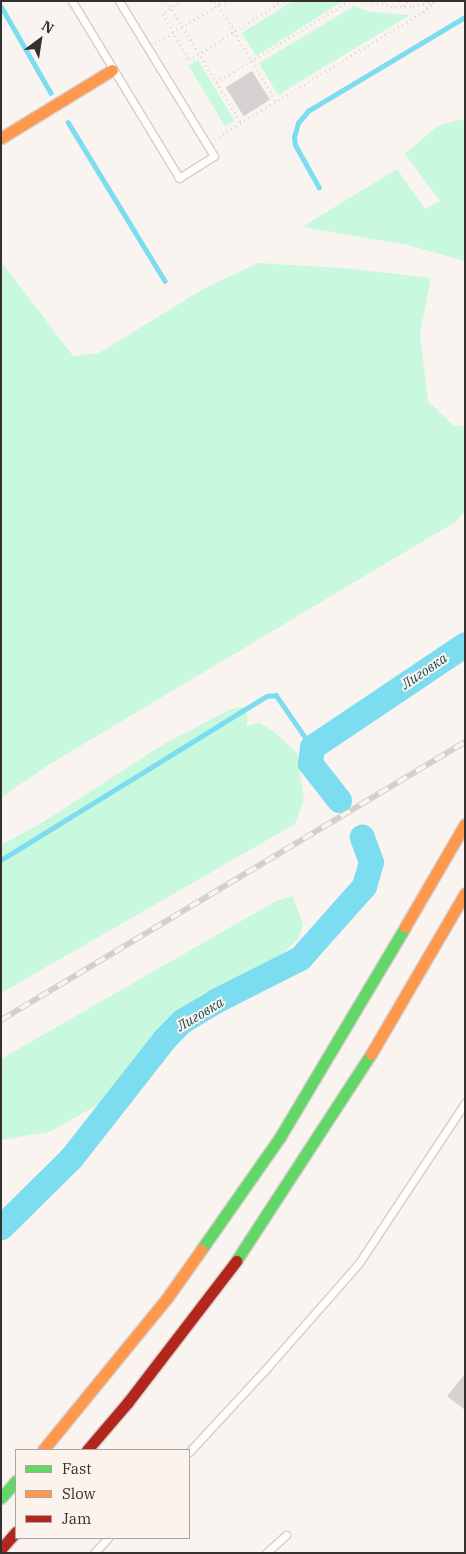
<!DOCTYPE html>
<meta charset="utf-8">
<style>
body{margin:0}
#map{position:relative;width:466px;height:1554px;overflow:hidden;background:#faf4f0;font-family:"IBM Plex Serif",serif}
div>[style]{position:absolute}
.green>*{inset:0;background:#c8f8dd;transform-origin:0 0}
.stream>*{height:4.5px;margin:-2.25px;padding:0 2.25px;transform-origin:2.25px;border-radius:2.25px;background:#7bddef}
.river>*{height:25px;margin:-12.5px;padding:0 12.5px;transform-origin:12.5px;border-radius:12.5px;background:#7bddef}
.building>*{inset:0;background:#d6d2d2;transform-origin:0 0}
.path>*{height:2.5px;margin-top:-1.25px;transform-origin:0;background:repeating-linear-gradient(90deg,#dad8d7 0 1px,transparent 0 5px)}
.roads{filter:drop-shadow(1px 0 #d4cfcc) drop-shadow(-1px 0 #d4cfcc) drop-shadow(0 1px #d4cfcc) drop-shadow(0 -1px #d4cfcc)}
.lane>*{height:7px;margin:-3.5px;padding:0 3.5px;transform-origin:3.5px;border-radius:3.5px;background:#fefdfd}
.fast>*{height:11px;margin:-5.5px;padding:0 5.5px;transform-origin:5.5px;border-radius:5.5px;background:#63d668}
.slow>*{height:11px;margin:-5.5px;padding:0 5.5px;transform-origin:5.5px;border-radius:5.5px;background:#ff974d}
.jam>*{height:11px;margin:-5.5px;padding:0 5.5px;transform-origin:5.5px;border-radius:5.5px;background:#b3261e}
.rail>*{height:5.5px;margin-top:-2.75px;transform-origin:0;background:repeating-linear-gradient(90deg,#fdf3ed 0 11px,#d0cfcd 0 22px);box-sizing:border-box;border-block:1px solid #d0cfcd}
span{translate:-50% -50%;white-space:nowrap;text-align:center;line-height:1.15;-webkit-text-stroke:4px #fdf3ed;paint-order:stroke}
.water-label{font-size:14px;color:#134f5a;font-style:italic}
.frame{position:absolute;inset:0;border:2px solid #34302e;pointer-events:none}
.legend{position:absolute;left:15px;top:1449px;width:175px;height:90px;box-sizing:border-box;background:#fdf3ed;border:1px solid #ada5a1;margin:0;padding:6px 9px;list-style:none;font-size:15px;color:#34302e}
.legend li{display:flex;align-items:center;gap:10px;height:25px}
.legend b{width:25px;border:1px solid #ada5a1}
.north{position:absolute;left:15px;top:15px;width:50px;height:50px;-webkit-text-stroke:4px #fdf3ed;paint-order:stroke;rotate:31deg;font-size:14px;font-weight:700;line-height:20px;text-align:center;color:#34302e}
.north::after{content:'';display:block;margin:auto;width:18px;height:22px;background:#34302e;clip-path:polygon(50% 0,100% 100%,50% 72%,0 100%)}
</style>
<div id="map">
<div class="green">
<div style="clip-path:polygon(293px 1px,343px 1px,256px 56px,242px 33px)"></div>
<div style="clip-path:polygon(354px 6px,371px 12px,410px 15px,278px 95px,259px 63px)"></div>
<div style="left:198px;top:60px;width:71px;height:11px;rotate:59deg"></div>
<div style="clip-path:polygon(465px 119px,465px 261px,408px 245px,302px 227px,397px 169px,425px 209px,440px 201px,405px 154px,439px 125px)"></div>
<div style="clip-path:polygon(1px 261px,73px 356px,99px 353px,205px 288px,258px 263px,344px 268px,431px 278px,420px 334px,428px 401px,454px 426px,465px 425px,465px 510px,457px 521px,48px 765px,1px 798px)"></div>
<div style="clip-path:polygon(241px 707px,248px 715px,246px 726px,260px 723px,277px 734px,297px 753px,304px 799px,295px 824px,1px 993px,1px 845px,40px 824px,164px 744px,229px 710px)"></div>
<div style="clip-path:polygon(293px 896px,303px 925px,298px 939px,281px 955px,200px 995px,169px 1022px,108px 1099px,49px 1132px,1px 1140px,1px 1059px,276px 901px)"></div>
</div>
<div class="stream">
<div style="left:1px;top:6px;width:100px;rotate:60.1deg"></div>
<div style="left:68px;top:122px;width:186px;rotate:58.6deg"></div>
<div style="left:319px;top:188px;width:49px;rotate:-119.2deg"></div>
<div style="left:295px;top:145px;width:8px;rotate:-97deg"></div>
<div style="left:294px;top:137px;width:15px;rotate:-74deg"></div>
<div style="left:298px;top:123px;width:16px;rotate:-50deg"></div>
<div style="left:308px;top:111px;width:183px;rotate:-30.9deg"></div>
<div style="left:1px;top:860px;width:312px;rotate:-31.7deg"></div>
<div style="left:267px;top:696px;width:9px;rotate:-6deg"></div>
<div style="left:276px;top:695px;width:63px;rotate:55.3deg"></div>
</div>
<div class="river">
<div style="left:339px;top:800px;width:47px;rotate:-128.1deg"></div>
<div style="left:310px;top:763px;width:16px;rotate:-83deg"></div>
<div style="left:312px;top:747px;width:184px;rotate:-33.9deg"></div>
<div style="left:1px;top:1227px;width:98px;rotate:-44.6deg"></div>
<div style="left:71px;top:1158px;width:152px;rotate:-51.9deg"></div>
<div style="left:165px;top:1038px;width:24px;rotate:-45deg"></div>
<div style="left:182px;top:1021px;width:39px;rotate:-31deg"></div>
<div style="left:215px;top:1001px;width:95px;rotate:-26.8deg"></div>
<div style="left:300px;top:958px;width:96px;rotate:-48.4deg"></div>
<div style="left:364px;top:886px;width:25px;rotate:-74deg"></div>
<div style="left:371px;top:862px;width:27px;rotate:-110deg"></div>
</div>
<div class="building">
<div style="left:252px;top:71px;width:34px;height:31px;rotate:58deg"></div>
<div style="clip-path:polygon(465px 1374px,465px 1410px,447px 1396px)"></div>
</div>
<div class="path">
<div style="left:167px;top:1px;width:143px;rotate:58.8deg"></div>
<div style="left:183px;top:1px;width:24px;rotate:147deg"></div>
<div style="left:163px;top:14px;width:53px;rotate:60.5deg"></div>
<div style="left:189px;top:60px;width:111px;rotate:-32.1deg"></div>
<div style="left:216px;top:1px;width:117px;rotate:59deg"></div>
<div style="left:367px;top:1px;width:29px;rotate:12deg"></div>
<div style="left:395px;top:7px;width:18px;rotate:-3deg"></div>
<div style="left:413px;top:6px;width:23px;rotate:-13deg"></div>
<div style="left:399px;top:1px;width:6px;rotate:51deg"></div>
<div style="left:403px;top:6px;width:6px;rotate:-51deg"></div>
<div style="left:155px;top:43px;width:82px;rotate:-31deg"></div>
<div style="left:216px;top:82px;width:156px;rotate:-31.3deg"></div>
<div style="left:214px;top:139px;width:245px;rotate:-31.3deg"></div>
<div style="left:423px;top:12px;width:13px;rotate:-42deg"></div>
<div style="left:433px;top:3px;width:4px;rotate:-146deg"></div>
</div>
<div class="roads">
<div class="lane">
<div style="left:72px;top:1px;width:207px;rotate:58.8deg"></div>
<div style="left:179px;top:178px;width:41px;rotate:-32.2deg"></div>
<div style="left:214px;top:156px;width:182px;rotate:-121.5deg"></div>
<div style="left:189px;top:1452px;width:112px;rotate:-47.2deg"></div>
<div style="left:265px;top:1370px;width:142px;rotate:-48.7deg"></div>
<div style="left:359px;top:1263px;width:192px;rotate:-56.5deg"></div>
<div style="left:94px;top:1553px;width:21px;rotate:-47deg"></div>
<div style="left:266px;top:1553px;width:27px;rotate:-42deg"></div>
</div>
<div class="fast">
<div style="left:201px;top:1250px;width:138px;rotate:-55deg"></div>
<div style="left:280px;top:1137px;width:244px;rotate:-59.2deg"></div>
<div style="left:236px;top:1261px;width:247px;rotate:-56.9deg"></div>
<div style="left:1px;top:1498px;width:23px;rotate:-49deg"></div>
</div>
<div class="slow">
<div style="left:1px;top:138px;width:130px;rotate:-31.5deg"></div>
<div style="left:405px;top:927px;width:119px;rotate:-59.8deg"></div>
<div style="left:371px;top:1054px;width:186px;rotate:-59.7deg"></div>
<div style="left:43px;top:1450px;width:196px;rotate:-50.8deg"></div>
<div style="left:167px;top:1298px;width:59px;rotate:-54.7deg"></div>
</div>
<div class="jam">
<div style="left:87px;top:1450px;width:63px;rotate:-49.5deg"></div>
<div style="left:128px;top:1402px;width:178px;rotate:-52.5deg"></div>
<div style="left:1px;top:1549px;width:23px;rotate:-49deg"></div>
</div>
</div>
<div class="rail">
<div style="left:1px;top:1020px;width:541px;rotate:-30.93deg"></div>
</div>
<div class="water-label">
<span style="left:424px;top:671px;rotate:-34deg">Лиговка</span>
<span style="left:200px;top:1014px;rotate:-31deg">Лиговка</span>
</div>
<div class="frame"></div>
<ul class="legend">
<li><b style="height:6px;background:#63d668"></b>Fast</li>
<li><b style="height:6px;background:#ff974d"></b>Slow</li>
<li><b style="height:6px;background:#b3261e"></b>Jam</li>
</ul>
<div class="north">N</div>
</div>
